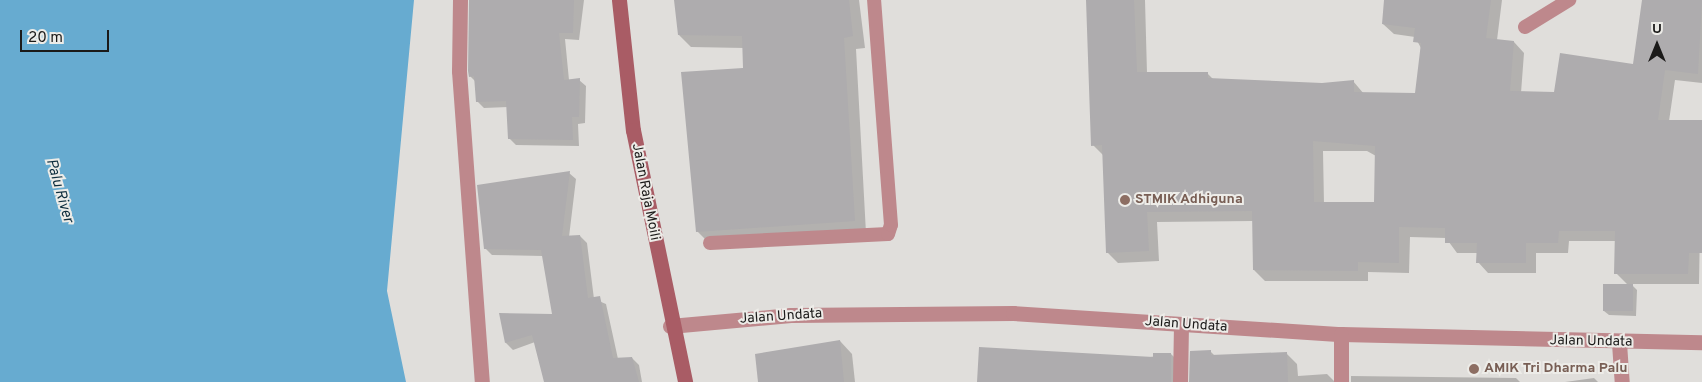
<!DOCTYPE html>
<style>
body{margin:0}
#map{position:relative;width:1702px;height:382px;overflow:hidden;background:#e0dedb;font-family:Overpass,sans-serif}
div>[style]{position:absolute}
.water>*{inset:0;background:#67abd0}
.shadow>*{inset:0;background:#0003}
.building>*{inset:0;background:#aeacae;transform-origin:0 0}
.lane>*{height:14px;margin:-7px;padding:0 7px;transform-origin:7px;border-radius:7px;background:#be888c}
.street>*{height:15px;margin:-7.5px;padding:0 7.5px;transform-origin:7.5px;border-radius:7.5px;background:#be888c}
.secondary>*{height:15px;margin:-7.5px;padding:0 7.5px;transform-origin:7.5px;border-radius:7.5px;background:#a95c65}
.dots>*{width:14px;height:14px;translate:-50% -50%;box-sizing:border-box;border:2px solid #edece8;border-radius:50%}
span{translate:-50% -50%;white-space:nowrap;text-align:center;line-height:1.15;-webkit-text-stroke:4px #edece8;paint-order:stroke}
.street-label{font-size:14px;color:#1b1a19}
.education-label{font-size:14px;color:#785e54;font-weight:700}
.left{translate:0 -50%;text-align:left}
.water-label{font-size:15px;color:#0f2f3f;font-style:italic}
.north{position:absolute;left:1632px;top:20px;width:50px;height:50px;-webkit-text-stroke:4px #edece8;paint-order:stroke;rotate:0deg;font-size:14px;font-weight:700;line-height:20px;text-align:center;color:#1b1a19}
.north::after{content:'';display:block;margin:auto;width:18px;height:22px;background:#1b1a19;clip-path:polygon(50% 0,100% 100%,50% 72%,0 100%)}
.scale{position:absolute;left:20px;top:30px;width:89px;height:22px;box-sizing:border-box;border:2px solid #1b1a19;border-top:0;padding-left:6px;font-size:15px;line-height:18px;white-space:nowrap;color:#1b1a19;-webkit-text-stroke:4px #edece8;paint-order:stroke}
</style>
<div id="map">
<div class="water">
<div style="clip-path:polygon(0 0,414px 0,387px 291px,406px 382px,0 382px)"></div>
</div>
<div class="shadow">
<div style="clip-path:polygon(471px 0,584px 0,579px 40px,565px 39px,569px 80px,579px 80px,586px 86px,585px 123px,578px 124px,579px 146px,516px 145px,509px 138px,508px 107px,484px 108px,477px 101px,476px 82px,470px 76px)"></div>
<div style="clip-path:polygon(676px 0,859px 0,865px 48px,856px 49px,866px 233px,709px 243px,697px 231px,744px 69px,744px 48px,691px 47px,679px 35px)"></div>
<div style="clip-path:polygon(evenodd,1088px 0,1145px 0,1147px 73px,1207px 73px,1213px 79px,1322px 84px,1353px 81px,1364px 94px,1416px 94px,1421px 48px,1415px 37px,1394px 34px,1383px 24px,1386px 0,1502px 0,1497px 40px,1514px 42px,1524px 53px,1521px 93px,1555px 93px,1634px 65px,1643px 0,1702px 0,1702px 83px,1675px 80px,1669px 121px,1702px 121px,1699px 284px,1631px 284px,1637px 290px,1636px 316px,1609px 315px,1604px 311px,1628px 285px,1616px 273px,1616px 241px,1569px 241px,1568px 253px,1536px 253px,1536px 273px,1488px 273px,1478px 262px,1478px 253px,1457px 253px,1446px 238px,1410px 237px,1409px 273px,1368px 272px,1368px 281px,1265px 281px,1254px 270px,1253px 221px,1157px 222px,1159px 261px,1118px 263px,1107px 252px,1104px 156px,1093px 145px,1088px 0,1323px 151px,1367px 151px,1376px 156px,1376px 204px,1324px 204px,1323px 151px)"></div>
<div style="clip-path:polygon(569px 173px,576px 179px,569px 237px,580px 236px,587px 243px,594px 299px,606px 304px,618px 359px,632px 358px,639px 365px,642px 382px,545px 382px,535px 342px,513px 350px,506px 343px,501px 314px,554px 316px,543px 256px,492px 255px,485px 248px)"></div>
<div style="clip-path:polygon(840px 341px,852px 354px,855px 382px,759px 382px)"></div>
<div style="clip-path:polygon(1211px 352px,1215px 356px,1286px 353px,1297px 364px,1298px 376px,1327px 374px,1335px 382px,1191px 382px)"></div>
<div style="clip-path:polygon(1171px 354px,1182px 365px,1182px 382px,978px 382px)"></div>
<div style="clip-path:polygon(1351px 376px,1516px 378px,1520px 382px,1351px 382px)"></div>
<div style="clip-path:polygon(1594px 378px,1598px 382px,1565px 382px)"></div>
</div>
<div class="building">
<div style="clip-path:polygon(469px 0,574px 0,573px 33px,559px 33px,564px 80px,580px 78px,579px 117px,572px 117px,573px 140px,508px 139px,506px 101px,476px 102px,474px 76px,469px 77px,468px 71px)"></div>
<div style="clip-path:polygon(674px 0,849px 0,853px 36px,844px 38px,855px 221px,696px 232px,681px 72px,743px 68px,742px 36px,678px 35px)"></div>
<div style="clip-path:polygon(evenodd,1086px 0,1134px 0,1137px 72px,1208px 72px,1208px 78px,1322px 83px,1354px 80px,1354px 92px,1415px 93px,1421px 43px,1413px 42px,1415px 28px,1382px 24px,1384px 0,1491px 0,1486px 38px,1514px 41px,1510px 91px,1554px 92px,1560px 53px,1633px 64px,1642px 0,1702px 0,1698px 74px,1665px 70px,1658px 120px,1702px 120px,1702px 253px,1689px 253px,1688px 274px,1614px 274px,1615px 231px,1559px 231px,1558px 243px,1526px 243px,1526px 263px,1476px 263px,1477px 243px,1445px 243px,1445px 228px,1399px 227px,1399px 263px,1358px 262px,1358px 271px,1253px 270px,1252px 211px,1147px 212px,1149px 251px,1106px 253px,1102px 145px,1091px 146px,1086px 0,1313px 141px,1375px 146px,1374px 202px,1314px 202px,1313px 141px)"></div>
<div style="clip-path:polygon(570px 171px,562px 236px,580px 235px,588px 298px,600px 296px,613px 358px,632px 357px,639px 382px,544px 382px,532px 335px,505px 343px,499px 313px,552px 314px,541px 250px,484px 249px,477px 185px)"></div>
<div style="left:1603px;top:284px;width:30px;height:27px"></div>
<div style="clip-path:polygon(840px 340px,844px 382px,758px 382px,755px 354px)"></div>
<div style="clip-path:polygon(979px 347px,1153px 357px,1153px 353px,1171px 353px,1171px 382px,977px 382px)"></div>
<div style="clip-path:polygon(1211px 350px,1211px 355px,1287px 352px,1288px 382px,1189px 382px,1190px 351px)"></div>
</div>
<div class="lane">
<div style="left:1525px;top:27px;width:52px;rotate:-31.5deg"></div>
<div style="left:710px;top:243px;width:178px;rotate:-2.9deg"></div>
<div style="left:888px;top:234px;width:9px;rotate:-72deg"></div>
<div style="left:891px;top:225px;width:226px;rotate:-94.3deg"></div>
</div>
<div class="street">
<div style="left:460px;top:0;width:71px;rotate:90.8deg"></div>
<div style="left:459px;top:71px;width:312px;rotate:85.8deg"></div>
<div style="left:670px;top:326px;width:121px;rotate:-5.2deg"></div>
<div style="left:791px;top:315px;width:222px;rotate:-0.5deg"></div>
<div style="left:1013px;top:313px;width:329px;rotate:3.7deg"></div>
<div style="left:1341px;top:334px;width:361px;rotate:1.3deg"></div>
<div style="left:1341px;top:334px;width:48px;rotate:90deg"></div>
<div style="left:1619px;top:343px;width:39px;rotate:86deg"></div>
<div style="left:1180px;top:382px;width:57px;rotate:-89deg"></div>
</div>
<div class="secondary">
<div style="left:619px;top:0;width:131px;rotate:83.9deg"></div>
<div style="left:633px;top:130px;width:257px;rotate:78.3deg"></div>
</div>
<div class="dots">
<div style="left:1125px;top:200px;background:#8d6e63"></div>
<div style="left:1474px;top:369px;background:#8d6e63"></div>
</div>
<div class="street-label">
<span style="left:645px;top:192px;rotate:79deg">Jalan Raja Moili</span>
<span style="left:781px;top:317px;rotate:-4deg">Jalan Undata</span>
<span style="left:1186px;top:325px;rotate:4deg">Jalan Undata</span>
<span style="left:1591px;top:342px;rotate:1deg">Jalan Undata</span>
</div>
<div class="education-label">
<span class="left" style="left:1135px;top:200px">STMIK Adhiguna</span>
<span class="left" style="left:1484px;top:369px">AMIK Tri Dharma Palu</span>
</div>
<div class="water-label">
<span style="left:59px;top:191px;rotate:74deg">Palu River</span>
</div>
<div class="north">U</div>
<div class="scale">20 m</div>
</div>
